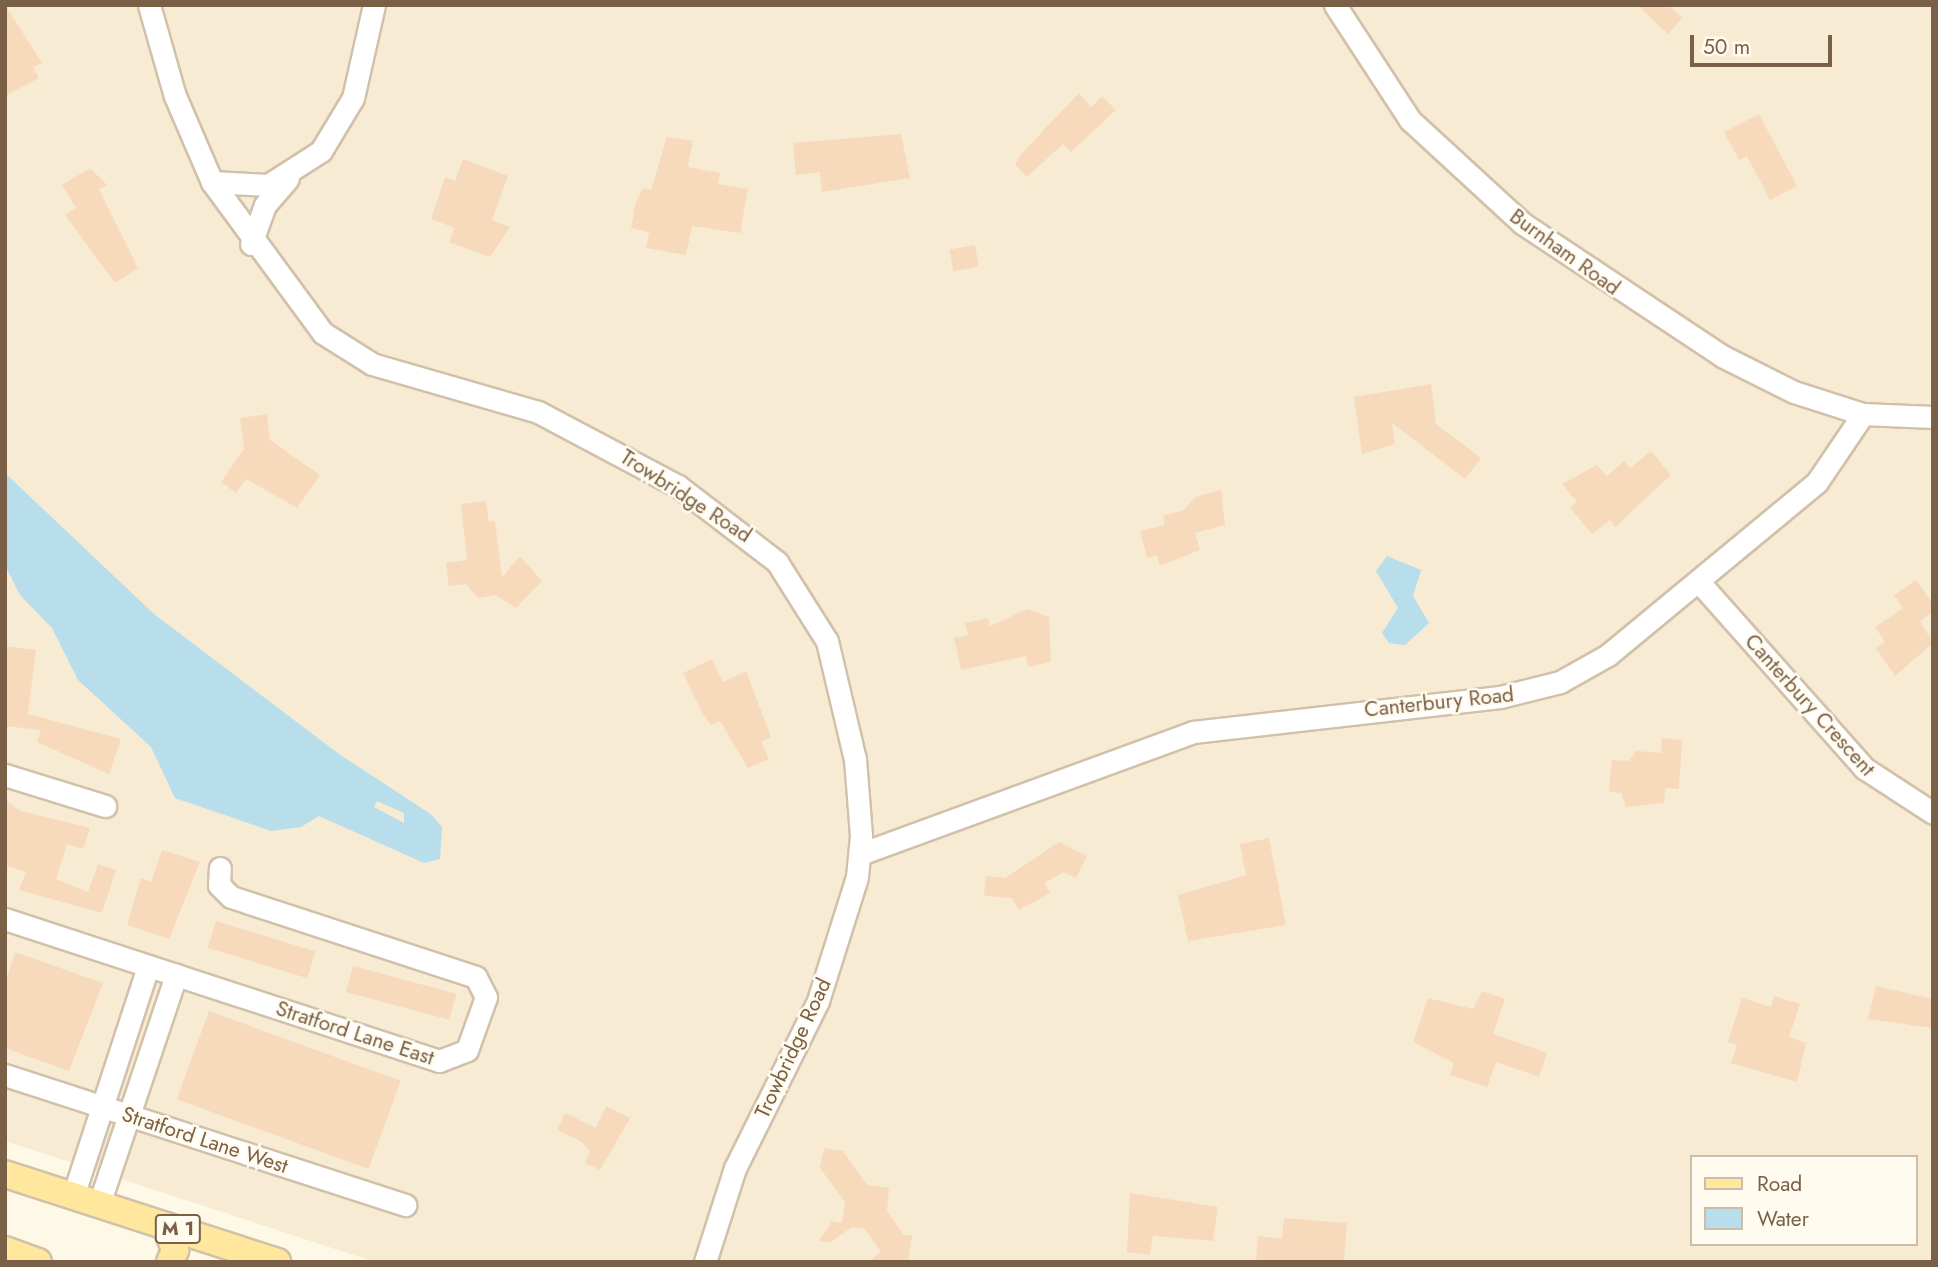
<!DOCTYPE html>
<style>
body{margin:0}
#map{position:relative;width:1938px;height:1267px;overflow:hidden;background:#fef8e6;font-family:Jost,sans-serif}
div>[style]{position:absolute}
.residential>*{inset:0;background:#f7ebd4}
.water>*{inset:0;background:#b8ddeb}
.building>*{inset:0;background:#f7dabb;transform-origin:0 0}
.roads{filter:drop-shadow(2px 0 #d2c1aa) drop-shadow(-2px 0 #d2c1aa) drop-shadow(0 2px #d2c1aa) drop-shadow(0 -2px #d2c1aa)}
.minor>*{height:21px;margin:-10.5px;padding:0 10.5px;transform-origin:10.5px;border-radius:10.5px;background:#fff}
.major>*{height:26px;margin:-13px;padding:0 13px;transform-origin:13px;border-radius:13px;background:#ffe79d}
span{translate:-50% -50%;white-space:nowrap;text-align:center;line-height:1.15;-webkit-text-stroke:5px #fffbef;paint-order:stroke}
.shield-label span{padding:2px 5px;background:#fffbef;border:2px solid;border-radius:5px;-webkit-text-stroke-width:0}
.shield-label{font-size:19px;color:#7b6048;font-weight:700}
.street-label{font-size:21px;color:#7b6048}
.frame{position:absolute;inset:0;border:7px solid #7b6048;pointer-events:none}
.legend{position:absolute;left:1690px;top:1155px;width:228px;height:91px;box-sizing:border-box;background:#fffbef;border:2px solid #cabdac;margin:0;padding:9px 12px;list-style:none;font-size:21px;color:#7b6048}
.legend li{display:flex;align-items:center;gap:14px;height:35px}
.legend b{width:35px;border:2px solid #cabdac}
.scale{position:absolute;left:1690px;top:35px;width:142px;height:32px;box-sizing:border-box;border:4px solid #7b6048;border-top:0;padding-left:9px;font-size:21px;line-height:24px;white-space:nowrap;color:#7b6048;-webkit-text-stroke:5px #fffbef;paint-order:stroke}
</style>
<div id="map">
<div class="residential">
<div style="clip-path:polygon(evenodd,5px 5px,1933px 5px,1933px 1262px,375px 1262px,5px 1141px,5px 5px,1691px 1157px,1915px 1157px,1915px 1244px,1691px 1244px,1691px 1157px)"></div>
</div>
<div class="water">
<div style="clip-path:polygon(evenodd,5px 473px,154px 614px,339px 754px,432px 815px,442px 827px,440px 859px,424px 863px,319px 816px,301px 827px,271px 831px,175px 798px,151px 747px,78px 680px,52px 628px,20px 595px,5px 565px,5px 473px,377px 801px,404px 813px,404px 823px,374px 807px,377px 801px)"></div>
<div style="clip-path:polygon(1387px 556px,1421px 570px,1413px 596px,1429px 623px,1405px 645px,1389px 643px,1382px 633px,1398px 608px,1376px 571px)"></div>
</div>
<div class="building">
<div style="clip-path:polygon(5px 5px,42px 63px,33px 67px,39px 78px,5px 96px)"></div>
<div style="clip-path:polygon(1637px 5px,1668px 5px,1682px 18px,1668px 34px)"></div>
<div style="clip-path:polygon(1079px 93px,1091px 107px,1102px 96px,1116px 110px,1071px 152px,1063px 144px,1027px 177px,1015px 165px,1022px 153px)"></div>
<div style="clip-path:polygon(1759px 114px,1797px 186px,1770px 200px,1747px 156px,1739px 160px,1724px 132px)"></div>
<div style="clip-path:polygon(901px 134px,910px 178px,822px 192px,820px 172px,796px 175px,793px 143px)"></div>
<div style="clip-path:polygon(667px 137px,693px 141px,688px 167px,720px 173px,718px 184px,748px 189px,740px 233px,692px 226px,686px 255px,646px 248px,649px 232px,631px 228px,636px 201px,643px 188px,651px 190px)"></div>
<div style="clip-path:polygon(463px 159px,508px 176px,492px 220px,510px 227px,490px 257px,449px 242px,455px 228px,431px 219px,445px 177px,455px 181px)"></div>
<div style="clip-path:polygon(90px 168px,107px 185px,99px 189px,138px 268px,115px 283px,65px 215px,76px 208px,62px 185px)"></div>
<div style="left:975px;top:245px;width:22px;height:26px;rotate:80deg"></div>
<div style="clip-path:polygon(1431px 384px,1436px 424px,1481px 458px,1465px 479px,1392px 423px,1395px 444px,1362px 454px,1354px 397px)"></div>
<div style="clip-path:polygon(267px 414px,270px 440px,320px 475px,297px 508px,246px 479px,236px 493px,221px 482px,244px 449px,240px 418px)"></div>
<div style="clip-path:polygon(1651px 451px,1671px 475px,1615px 527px,1610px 520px,1592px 534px,1570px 508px,1577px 502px,1562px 484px,1597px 465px,1607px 476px,1624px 461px,1630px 468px)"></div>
<div style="clip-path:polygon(1221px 490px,1225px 525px,1195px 533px,1200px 550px,1160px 566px,1157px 555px,1147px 558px,1140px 531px,1165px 525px,1163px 516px,1184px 510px,1195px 497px)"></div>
<div style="clip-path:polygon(486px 501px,489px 522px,495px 521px,502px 577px,520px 556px,542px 581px,516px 608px,495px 595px,478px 598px,466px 584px,449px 586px,446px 563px,467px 560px,461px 504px)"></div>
<div style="clip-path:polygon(1916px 580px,1933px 604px,1933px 612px,1920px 621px,1933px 643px,1895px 676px,1876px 648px,1885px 642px,1875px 627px,1903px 608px,1894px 595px)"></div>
<div style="clip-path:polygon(1027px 609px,1049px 617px,1051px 662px,1028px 667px,1026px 656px,961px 670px,954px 638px,968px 635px,965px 623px,988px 618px,990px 626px)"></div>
<div style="clip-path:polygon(5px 646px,36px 650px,28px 714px,121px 739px,109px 774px,37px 742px,41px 730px,5px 726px)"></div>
<div style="clip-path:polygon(712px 659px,723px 682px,746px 671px,771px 737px,761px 742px,769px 759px,748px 768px,720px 721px,711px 725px,702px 712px,683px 673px)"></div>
<div style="clip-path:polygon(1662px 738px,1682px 740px,1679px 789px,1665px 788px,1664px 803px,1626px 807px,1621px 793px,1609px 792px,1612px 760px,1629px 761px,1636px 751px,1661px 753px)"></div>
<div style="clip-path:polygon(5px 800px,21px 811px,90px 828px,83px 849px,67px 844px,56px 879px,88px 892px,98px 864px,116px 870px,102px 913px,19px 890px,26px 872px,5px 865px)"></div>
<div style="clip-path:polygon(1269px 838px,1286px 925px,1188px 941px,1178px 895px,1246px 875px,1240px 844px)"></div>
<div style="clip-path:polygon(1059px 842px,1087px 856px,1076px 878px,1064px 872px,1044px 883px,1050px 893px,1019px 910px,1012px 898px,984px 896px,986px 876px,1005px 878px)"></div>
<div style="clip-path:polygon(162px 850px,200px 862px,169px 939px,127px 925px,141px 878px,151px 882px)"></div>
<div style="left:216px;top:921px;width:104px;height:28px;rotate:17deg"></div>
<div style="clip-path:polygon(15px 952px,103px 983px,69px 1071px,5px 1048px,5px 984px)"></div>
<div style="left:353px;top:966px;width:107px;height:27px;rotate:15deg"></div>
<div style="clip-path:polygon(1876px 986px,1933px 999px,1933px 1028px,1868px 1019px)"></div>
<div style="clip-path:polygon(1482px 991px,1505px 999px,1493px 1034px,1547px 1053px,1539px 1077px,1496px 1062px,1487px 1087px,1450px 1075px,1454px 1063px,1413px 1042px,1428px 998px,1473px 1009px)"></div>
<div style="clip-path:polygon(1774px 996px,1800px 1004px,1789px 1037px,1806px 1043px,1797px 1082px,1731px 1063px,1737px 1045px,1728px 1042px,1742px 998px,1771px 1007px)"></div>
<div style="left:209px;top:1011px;width:204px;height:94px;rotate:20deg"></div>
<div style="clip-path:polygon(606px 1106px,630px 1118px,600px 1170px,585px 1163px,590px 1151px,582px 1142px,557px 1130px,565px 1113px,596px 1128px)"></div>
<div style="clip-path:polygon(824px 1148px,843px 1151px,867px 1185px,889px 1188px,887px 1211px,904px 1235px,912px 1235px,908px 1262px,868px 1262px,881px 1252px,864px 1228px,852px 1227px,831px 1242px,819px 1241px,832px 1221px,842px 1223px,845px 1202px,820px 1168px)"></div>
<div style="clip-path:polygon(1130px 1193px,1218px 1207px,1213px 1241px,1153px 1236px,1150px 1255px,1127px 1252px)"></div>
<div style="clip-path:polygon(1284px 1218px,1347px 1223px,1344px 1262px,1256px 1262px,1258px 1236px,1282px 1239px)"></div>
</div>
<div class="roads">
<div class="minor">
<div style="left:149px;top:5px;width:95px;rotate:74.1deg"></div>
<div style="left:175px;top:96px;width:94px;rotate:66.7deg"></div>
<div style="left:212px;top:182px;width:187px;rotate:53.7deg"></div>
<div style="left:323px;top:333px;width:58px;rotate:32.3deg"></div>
<div style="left:372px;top:364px;width:173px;rotate:16.1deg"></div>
<div style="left:538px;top:412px;width:158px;rotate:27.9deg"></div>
<div style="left:678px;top:486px;width:125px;rotate:37.5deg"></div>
<div style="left:777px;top:562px;width:93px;rotate:57.7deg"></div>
<div style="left:827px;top:641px;width:121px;rotate:76.7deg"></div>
<div style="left:855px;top:759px;width:77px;rotate:85.5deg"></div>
<div style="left:861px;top:836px;width:41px;rotate:95.6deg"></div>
<div style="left:857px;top:877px;width:130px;rotate:107.5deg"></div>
<div style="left:818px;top:1001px;width:186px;rotate:116.4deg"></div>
<div style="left:735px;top:1168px;width:99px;rotate:107.7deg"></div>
<div style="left:1335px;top:5px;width:137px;rotate:56.9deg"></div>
<div style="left:1410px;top:120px;width:152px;rotate:42.6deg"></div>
<div style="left:1522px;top:223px;width:240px;rotate:33.6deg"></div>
<div style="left:1722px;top:356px;width:80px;rotate:26.6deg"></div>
<div style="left:1794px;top:392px;width:72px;rotate:17.7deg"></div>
<div style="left:212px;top:182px;width:56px;rotate:3.1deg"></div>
<div style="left:268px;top:185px;width:63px;rotate:-32.7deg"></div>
<div style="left:321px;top:151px;width:62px;rotate:-58.9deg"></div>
<div style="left:353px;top:98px;width:95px;rotate:-77.3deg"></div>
<div style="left:251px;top:244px;width:41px;rotate:-70.3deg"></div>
<div style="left:265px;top:205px;width:35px;rotate:-49deg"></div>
<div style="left:1699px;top:582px;width:249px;rotate:48.4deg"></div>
<div style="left:1864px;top:768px;width:82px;rotate:33.1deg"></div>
<div style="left:5px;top:775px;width:105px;rotate:17.2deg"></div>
<div style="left:860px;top:854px;width:355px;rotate:-20.1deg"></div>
<div style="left:1193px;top:732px;width:309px;rotate:-6.5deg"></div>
<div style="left:1500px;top:697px;width:62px;rotate:-14deg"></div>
<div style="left:1560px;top:682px;width:55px;rotate:-29.4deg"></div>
<div style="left:1608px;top:655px;width:271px;rotate:-39.6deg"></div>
<div style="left:1817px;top:482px;width:82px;rotate:-55.9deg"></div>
<div style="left:1863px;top:414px;width:70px;rotate:2.5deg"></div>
<div style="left:5px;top:919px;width:457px;rotate:18.1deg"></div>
<div style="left:439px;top:1061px;width:30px;rotate:-21deg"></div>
<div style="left:467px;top:1050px;width:56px;rotate:-70.3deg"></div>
<div style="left:486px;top:997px;width:22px;rotate:-117deg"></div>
<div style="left:476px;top:977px;width:258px;rotate:-161.9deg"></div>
<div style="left:231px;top:897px;width:17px;rotate:-135deg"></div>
<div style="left:219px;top:885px;width:17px;rotate:-87deg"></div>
<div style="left:5px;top:1075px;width:421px;rotate:18deg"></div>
<div style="left:73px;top:1196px;width:242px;rotate:-71.9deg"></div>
<div style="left:99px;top:1204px;width:242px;rotate:-71.4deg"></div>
</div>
<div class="major">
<div style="left:5px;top:1174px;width:286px;rotate:17.9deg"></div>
<div style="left:166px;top:1226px;width:26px;rotate:69deg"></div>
<div style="left:175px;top:1250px;width:13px;rotate:113deg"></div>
<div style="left:5px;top:1250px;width:35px;rotate:20deg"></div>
</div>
</div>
<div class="shield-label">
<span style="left:178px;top:1229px">M 1</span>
</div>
<div class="street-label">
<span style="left:1565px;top:252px;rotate:36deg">Burnham Road</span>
<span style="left:686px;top:496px;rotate:33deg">Trowbridge Road</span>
<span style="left:1439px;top:702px;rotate:-6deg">Canterbury Road</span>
<span style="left:1810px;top:705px;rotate:48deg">Canterbury Crescent</span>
<span style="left:355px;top:1033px;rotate:18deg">Stratford Lane East</span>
<span style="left:793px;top:1048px;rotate:-65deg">Trowbridge Road</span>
<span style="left:205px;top:1140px;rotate:18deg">Stratford Lane West</span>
</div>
<div class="frame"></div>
<ul class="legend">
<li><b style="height:9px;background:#ffe79d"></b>Road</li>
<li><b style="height:19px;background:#b8ddeb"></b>Water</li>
</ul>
<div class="scale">50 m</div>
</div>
